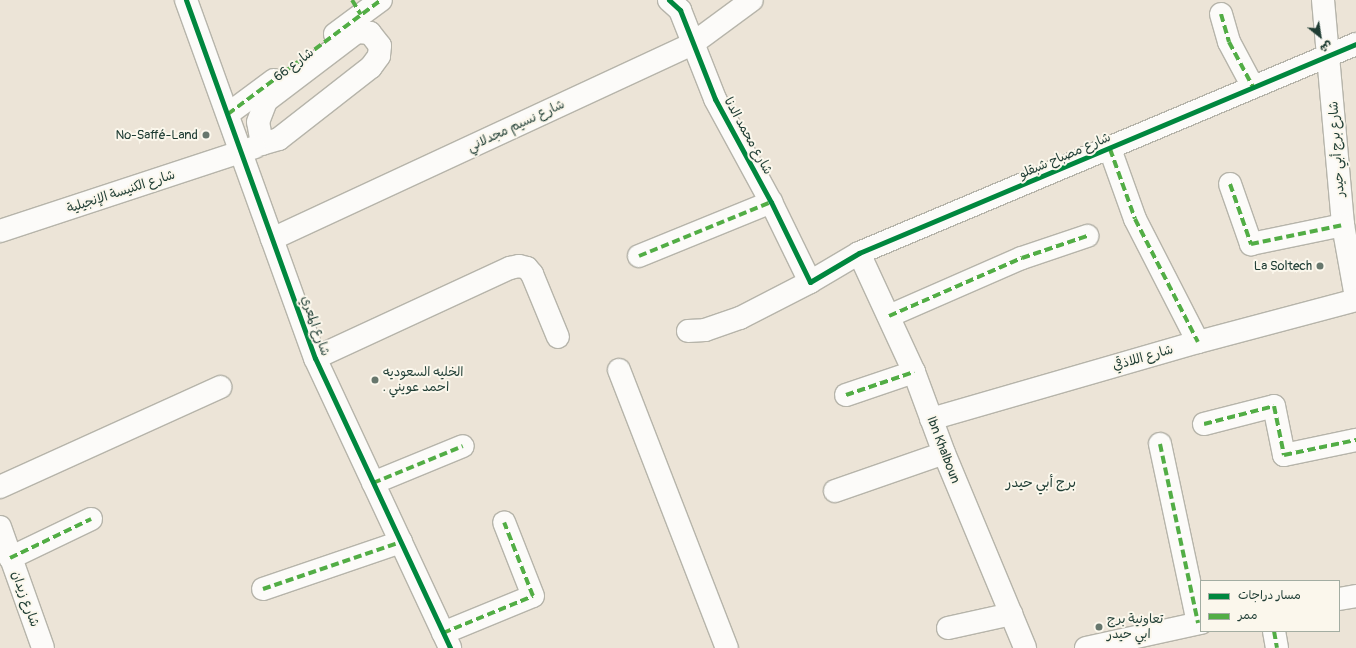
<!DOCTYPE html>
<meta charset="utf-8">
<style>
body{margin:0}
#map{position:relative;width:1356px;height:648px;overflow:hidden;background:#ece4d7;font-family:Pangolin,"Playpen Sans Arabic",sans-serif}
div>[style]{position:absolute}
.roads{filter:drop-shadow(1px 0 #b6b4aa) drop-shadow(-1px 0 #b6b4aa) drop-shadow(0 1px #b6b4aa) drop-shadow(0 -1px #b6b4aa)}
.minor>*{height:22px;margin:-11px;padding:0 11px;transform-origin:11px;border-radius:11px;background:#fcfbf9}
.quiet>*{height:4px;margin-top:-2px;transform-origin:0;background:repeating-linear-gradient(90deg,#52ad45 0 8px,transparent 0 12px)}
.cycleway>*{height:5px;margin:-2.5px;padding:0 2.5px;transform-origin:2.5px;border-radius:2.5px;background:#00873e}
.dots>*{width:11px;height:11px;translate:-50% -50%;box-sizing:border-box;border:2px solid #fbf7ec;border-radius:50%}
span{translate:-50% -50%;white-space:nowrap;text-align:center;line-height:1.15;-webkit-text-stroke:4px #fbf7ec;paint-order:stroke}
.street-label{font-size:13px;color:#1f3d34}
.poi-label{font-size:13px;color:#1f3d34}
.right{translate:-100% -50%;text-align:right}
.left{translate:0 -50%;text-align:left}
.neighbourhood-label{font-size:14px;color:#1f3d34}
.legend{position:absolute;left:1200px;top:580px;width:140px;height:52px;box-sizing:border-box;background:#fbf7ec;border:1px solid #a3ada2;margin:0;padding:5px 7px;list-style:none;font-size:12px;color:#1f3d34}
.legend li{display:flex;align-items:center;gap:8px;height:20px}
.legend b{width:20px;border:1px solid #a3ada2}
.north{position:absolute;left:1300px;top:16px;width:40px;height:40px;-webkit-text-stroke:3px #fbf7ec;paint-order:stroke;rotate:150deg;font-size:11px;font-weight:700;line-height:16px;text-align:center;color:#1f3d34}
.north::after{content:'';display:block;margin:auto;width:14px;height:18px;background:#1f3d34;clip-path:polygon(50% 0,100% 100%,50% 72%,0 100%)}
</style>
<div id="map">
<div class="roads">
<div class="minor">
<div style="left:186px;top:0;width:381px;rotate:70.2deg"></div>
<div style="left:315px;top:358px;width:320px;rotate:65deg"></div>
<div style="left:669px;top:0;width:15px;rotate:42deg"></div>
<div style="left:680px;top:10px;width:96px;rotate:68.5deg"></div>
<div style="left:715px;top:99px;width:117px;rotate:61.5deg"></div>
<div style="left:771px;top:202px;width:89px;rotate:64deg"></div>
<div style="left:1323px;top:0;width:226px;rotate:84.9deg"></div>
<div style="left:1343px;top:225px;width:73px;rotate:79.8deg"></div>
<div style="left:1221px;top:14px;width:29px;rotate:74deg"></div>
<div style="left:1229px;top:42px;width:51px;rotate:61.9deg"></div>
<div style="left:357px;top:32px;width:13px;rotate:4deg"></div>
<div style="left:370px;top:33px;width:16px;rotate:52deg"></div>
<div style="left:380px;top:46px;width:10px;rotate:96deg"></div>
<div style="left:379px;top:56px;width:14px;rotate:126deg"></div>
<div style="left:371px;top:67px;width:117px;rotate:142deg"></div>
<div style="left:279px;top:139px;width:18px;rotate:164deg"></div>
<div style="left:262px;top:144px;width:22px;rotate:-100deg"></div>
<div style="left:258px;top:122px;width:22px;rotate:-69deg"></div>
<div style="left:266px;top:101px;width:114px;rotate:-37.2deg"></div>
<div style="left:335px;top:34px;width:57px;rotate:-36.5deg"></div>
<div style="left:228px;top:114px;width:57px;rotate:-36.5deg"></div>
<div style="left:1110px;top:149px;width:74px;rotate:70.3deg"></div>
<div style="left:1135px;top:219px;width:138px;rotate:62.9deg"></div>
<div style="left:1230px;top:184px;width:64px;rotate:70.7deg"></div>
<div style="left:1251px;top:244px;width:94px;rotate:-11.7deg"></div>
<div style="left:0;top:231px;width:268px;rotate:-18.2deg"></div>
<div style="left:272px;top:239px;width:463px;rotate:-24.9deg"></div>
<div style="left:692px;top:44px;width:74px;rotate:-36.3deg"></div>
<div style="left:859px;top:253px;width:131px;rotate:65.2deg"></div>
<div style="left:914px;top:372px;width:86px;rotate:69.7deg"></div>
<div style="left:944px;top:453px;width:211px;rotate:67.4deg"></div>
<div style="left:639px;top:256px;width:143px;rotate:-22.2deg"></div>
<div style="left:889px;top:316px;width:145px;rotate:-23.6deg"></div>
<div style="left:1022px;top:258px;width:69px;rotate:-18.7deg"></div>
<div style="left:688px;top:331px;width:17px;rotate:-3deg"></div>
<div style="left:705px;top:330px;width:37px;rotate:-19deg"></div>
<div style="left:740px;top:318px;width:79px;rotate:-27.2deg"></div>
<div style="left:810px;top:282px;width:57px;rotate:-30.6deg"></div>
<div style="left:859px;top:253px;width:539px;rotate:-22.81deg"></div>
<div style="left:315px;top:358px;width:215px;rotate:-24.8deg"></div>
<div style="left:510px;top:268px;width:9px;rotate:-13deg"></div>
<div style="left:519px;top:266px;width:8px;rotate:14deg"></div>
<div style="left:527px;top:268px;width:8px;rotate:50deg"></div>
<div style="left:532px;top:274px;width:68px;rotate:67.6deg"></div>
<div style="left:619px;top:370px;width:298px;rotate:68.8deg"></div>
<div style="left:846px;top:395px;width:72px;rotate:-18.7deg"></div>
<div style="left:931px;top:419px;width:278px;rotate:-16.1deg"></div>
<div style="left:1198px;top:342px;width:163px;rotate:-14.9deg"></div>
<div style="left:1204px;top:424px;width:72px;rotate:-14.4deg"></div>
<div style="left:1274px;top:406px;width:50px;rotate:78.5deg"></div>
<div style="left:1284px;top:455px;width:74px;rotate:-11.8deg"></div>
<div style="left:1160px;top:444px;width:183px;rotate:78deg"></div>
<div style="left:373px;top:483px;width:97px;rotate:-22.3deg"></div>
<div style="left:0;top:487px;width:242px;rotate:-24.4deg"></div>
<div style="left:835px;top:491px;width:115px;rotate:-19.2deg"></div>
<div style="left:0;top:527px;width:128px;rotate:70.4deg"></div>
<div style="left:10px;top:558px;width:90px;rotate:-25.7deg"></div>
<div style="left:263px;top:589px;width:146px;rotate:-18.8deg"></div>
<div style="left:1339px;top:599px;width:17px;rotate:-10deg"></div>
<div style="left:948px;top:628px;width:65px;rotate:-12.5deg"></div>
<div style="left:1274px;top:631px;width:17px;rotate:80deg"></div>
<div style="left:443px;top:633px;width:97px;rotate:-22.3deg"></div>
<div style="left:533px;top:596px;width:79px;rotate:-111.4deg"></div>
<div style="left:1086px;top:648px;width:118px;rotate:-12.3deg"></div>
</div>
</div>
<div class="quiet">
<div style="left:352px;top:0;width:17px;rotate:59deg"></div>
<div style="left:1221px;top:14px;width:29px;rotate:74deg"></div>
<div style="left:1229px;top:42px;width:51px;rotate:61.9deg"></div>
<div style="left:228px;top:114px;width:191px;rotate:-36.7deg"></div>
<div style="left:1110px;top:149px;width:74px;rotate:70.3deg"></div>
<div style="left:1135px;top:219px;width:138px;rotate:62.9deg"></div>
<div style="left:1230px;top:184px;width:64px;rotate:70.7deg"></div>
<div style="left:1251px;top:244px;width:94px;rotate:-11.7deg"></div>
<div style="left:639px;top:256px;width:143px;rotate:-22.2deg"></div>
<div style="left:889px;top:316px;width:145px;rotate:-23.6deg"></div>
<div style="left:1022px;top:258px;width:69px;rotate:-18.7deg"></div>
<div style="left:846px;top:395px;width:72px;rotate:-18.7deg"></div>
<div style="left:1204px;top:424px;width:72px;rotate:-14.4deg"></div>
<div style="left:1274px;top:406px;width:50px;rotate:78.5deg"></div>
<div style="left:1284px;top:455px;width:74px;rotate:-11.8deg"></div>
<div style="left:1160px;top:444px;width:183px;rotate:78deg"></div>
<div style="left:373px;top:483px;width:97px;rotate:-22.3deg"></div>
<div style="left:10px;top:558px;width:90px;rotate:-25.7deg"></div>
<div style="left:263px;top:589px;width:146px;rotate:-18.8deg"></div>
<div style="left:1274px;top:631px;width:17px;rotate:80deg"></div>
<div style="left:443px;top:633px;width:97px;rotate:-22.3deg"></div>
<div style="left:533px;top:596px;width:79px;rotate:-111.4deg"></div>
</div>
<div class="cycleway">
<div style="left:186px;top:0;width:381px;rotate:70.2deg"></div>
<div style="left:315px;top:358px;width:320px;rotate:65deg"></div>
<div style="left:669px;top:0;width:15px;rotate:42deg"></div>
<div style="left:680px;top:10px;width:96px;rotate:68.5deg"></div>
<div style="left:715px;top:99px;width:117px;rotate:61.5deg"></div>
<div style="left:771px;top:202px;width:89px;rotate:64deg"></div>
<div style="left:810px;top:282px;width:57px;rotate:-30.6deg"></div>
<div style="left:859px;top:253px;width:539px;rotate:-22.81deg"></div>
</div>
<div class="dots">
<div style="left:206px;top:135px;background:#67776d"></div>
<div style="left:1320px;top:266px;background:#67776d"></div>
<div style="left:375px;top:380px;background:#67776d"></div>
<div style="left:1099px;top:627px;background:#67776d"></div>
</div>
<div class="street-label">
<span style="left:294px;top:65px;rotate:-37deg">شارع 66</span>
<span style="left:516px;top:126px;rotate:-25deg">شارع نسيم مجدلاني</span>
<span style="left:748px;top:136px;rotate:61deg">شارع محمد الدنا</span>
<span style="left:1337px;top:149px;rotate:-94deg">شارع برج أبي حيدر</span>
<span style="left:1065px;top:156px;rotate:-23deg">شارع مصباح شبقلو</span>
<span style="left:121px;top:192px;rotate:-18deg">شارع الكنيسة الإنجيلية</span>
<span style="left:315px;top:326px;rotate:70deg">شارع المعري</span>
<span style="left:1143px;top:358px;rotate:-16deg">شارع اللاذقي</span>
<span style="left:943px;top:450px;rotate:69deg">Ibn Khalboun</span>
<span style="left:25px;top:599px;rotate:70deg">شارع زيدان</span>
</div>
<div class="poi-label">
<span class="right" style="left:198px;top:135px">No-Saffé-Land</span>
<span class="right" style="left:1312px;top:266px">La Soltech</span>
<span class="left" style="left:383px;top:380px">الخليه السعوديه<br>. احمد عويني</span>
<span class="left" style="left:1107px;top:627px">تعاونية برج<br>ابي حيدر</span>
</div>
<div class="neighbourhood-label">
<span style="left:1041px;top:483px">برج أبي حيدر</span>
</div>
<ul class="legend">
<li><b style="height:5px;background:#00873e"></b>مسار دراجات</li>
<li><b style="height:5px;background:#52ad45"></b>ممر</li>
</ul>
<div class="north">ش</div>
</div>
